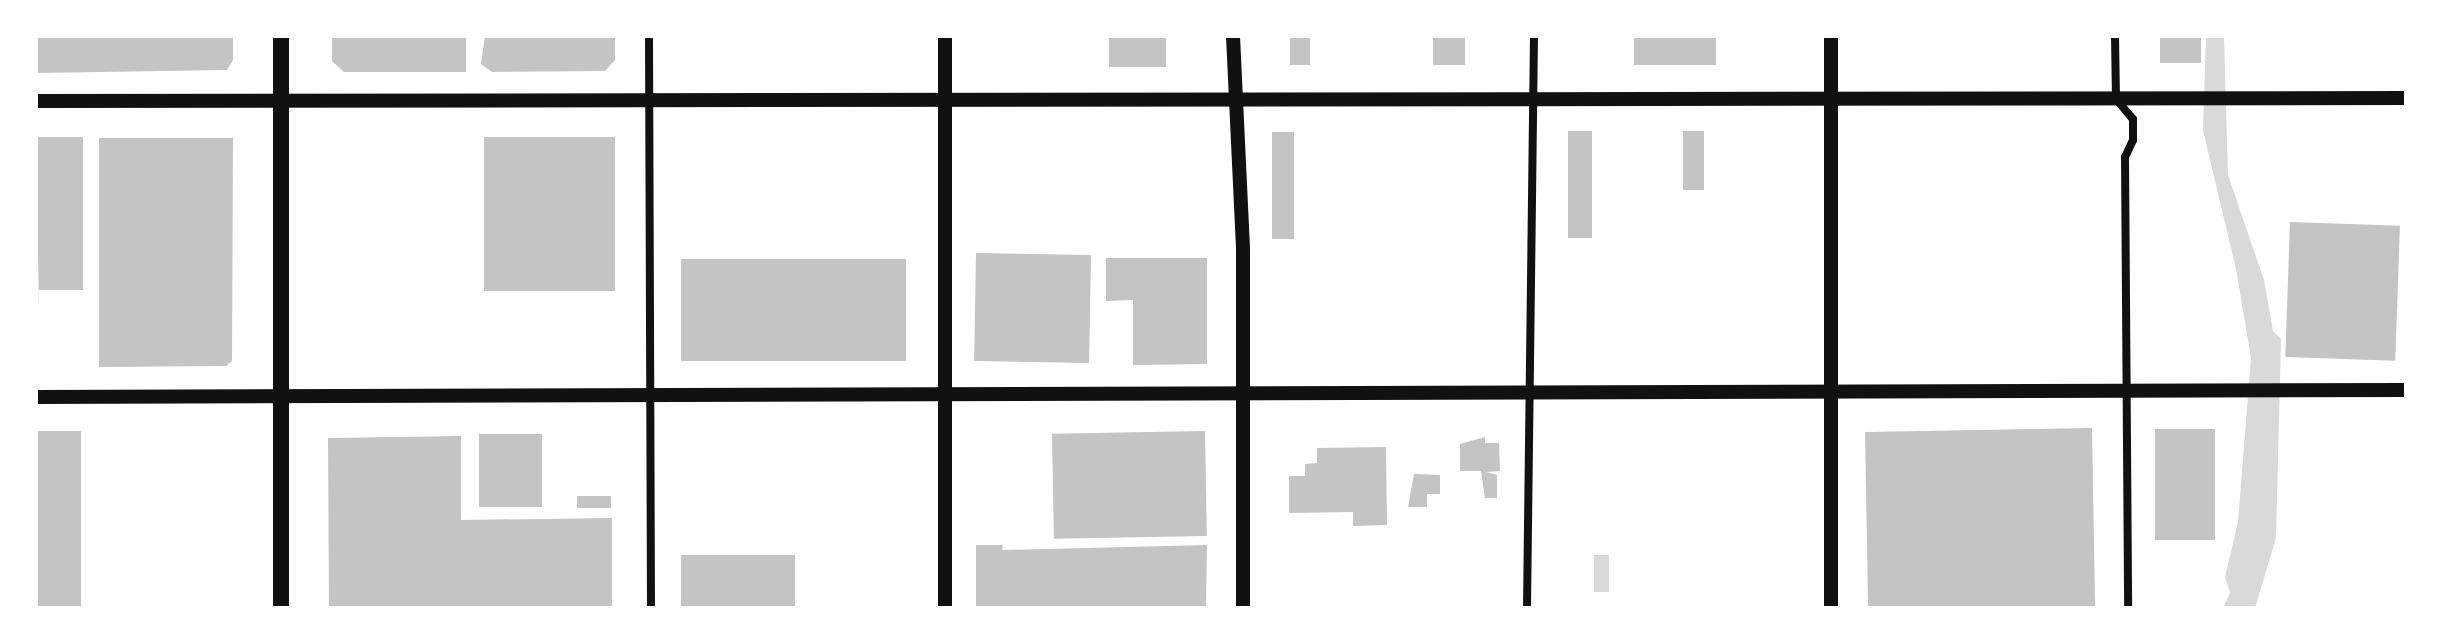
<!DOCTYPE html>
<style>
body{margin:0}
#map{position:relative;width:2442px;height:644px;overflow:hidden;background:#fff;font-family:Manrope,sans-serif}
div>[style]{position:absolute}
.water>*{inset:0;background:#d9d9d9;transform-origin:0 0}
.building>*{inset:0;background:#c4c4c4;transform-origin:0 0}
.minor>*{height:8px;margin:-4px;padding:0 4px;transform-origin:4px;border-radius:4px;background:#111}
.secondary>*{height:14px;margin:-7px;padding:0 7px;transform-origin:7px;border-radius:7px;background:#111}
.primary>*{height:16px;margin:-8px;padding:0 8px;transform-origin:8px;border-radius:8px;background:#111}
span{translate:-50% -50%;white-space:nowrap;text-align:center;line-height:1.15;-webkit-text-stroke:7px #fff;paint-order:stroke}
.frame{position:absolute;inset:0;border:38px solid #fff;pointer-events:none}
</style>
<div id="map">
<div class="water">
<div style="clip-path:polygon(2206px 36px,2224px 36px,2228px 175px,2264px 280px,2273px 331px,2281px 339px,2276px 538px,2255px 608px,2223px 608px,2230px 593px,2225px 577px,2238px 522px,2251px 358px,2236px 269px,2203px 130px)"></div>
<div style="left:1594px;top:555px;width:15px;height:37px"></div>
</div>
<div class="building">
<div style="clip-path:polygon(36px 36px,233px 36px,233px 60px,227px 70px,36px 73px)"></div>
<div style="clip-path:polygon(332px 36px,466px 36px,466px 72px,344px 72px,332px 61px)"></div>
<div style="clip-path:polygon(485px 36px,615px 36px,615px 60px,605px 71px,492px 72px,481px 64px)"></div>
<div style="left:1109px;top:36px;width:57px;height:31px"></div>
<div style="left:1290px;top:36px;width:20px;height:29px"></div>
<div style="left:1433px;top:36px;width:32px;height:29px"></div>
<div style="left:1634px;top:36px;width:82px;height:29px"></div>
<div style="left:2160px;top:36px;width:41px;height:27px"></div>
<div style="left:1568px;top:131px;width:24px;height:107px"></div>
<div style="left:1683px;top:131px;width:21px;height:59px"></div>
<div style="left:1272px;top:132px;width:22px;height:107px"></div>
<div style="clip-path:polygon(36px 137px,83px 137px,83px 290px,39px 290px,39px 309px)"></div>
<div style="left:484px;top:137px;width:131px;height:154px"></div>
<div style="clip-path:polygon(99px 138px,233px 138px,232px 361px,226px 366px,99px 367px)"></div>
<div style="left:2290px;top:222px;width:110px;height:135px;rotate:2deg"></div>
<div style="left:1091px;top:255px;width:108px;height:115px;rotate:91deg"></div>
<div style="clip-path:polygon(1106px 258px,1207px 258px,1207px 364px,1133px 365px,1133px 300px,1106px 301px)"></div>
<div style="left:906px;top:259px;width:102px;height:225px;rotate:90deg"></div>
<div style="left:2092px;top:428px;width:180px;height:227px;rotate:89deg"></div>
<div style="left:2155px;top:429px;width:60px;height:111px"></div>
<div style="left:81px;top:431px;width:177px;height:45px;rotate:90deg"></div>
<div style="left:1205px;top:431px;width:105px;height:153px;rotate:89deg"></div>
<div style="left:479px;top:434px;width:63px;height:73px"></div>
<div style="clip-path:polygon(461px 436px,461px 520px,612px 518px,612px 608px,329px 608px,328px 438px)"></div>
<div style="clip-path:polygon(1485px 437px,1485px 443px,1499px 443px,1500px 471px,1486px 472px,1497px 475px,1497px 498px,1485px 498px,1481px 471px,1460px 471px,1460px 444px)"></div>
<div style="clip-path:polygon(1386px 447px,1387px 525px,1353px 526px,1353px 512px,1289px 513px,1289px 476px,1305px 476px,1305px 464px,1317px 463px,1317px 448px)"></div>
<div style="clip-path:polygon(1414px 474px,1440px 475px,1440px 494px,1427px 494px,1427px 507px,1408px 507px)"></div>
<div style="left:611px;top:496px;width:12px;height:34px;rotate:90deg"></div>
<div style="clip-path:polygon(976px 545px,1003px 545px,1002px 550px,1207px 545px,1206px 608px,976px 608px)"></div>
<div style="left:681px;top:555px;width:114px;height:53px"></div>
</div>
<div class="minor">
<div style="left:649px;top:36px;width:572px;rotate:89.8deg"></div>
<div style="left:2115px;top:36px;width:63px;rotate:89.1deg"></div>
<div style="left:2116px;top:99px;width:26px;rotate:50deg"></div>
<div style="left:2133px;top:119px;width:21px;rotate:90deg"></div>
<div style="left:2133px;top:140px;width:19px;rotate:115deg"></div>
<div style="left:2125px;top:157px;width:451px;rotate:89.6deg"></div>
<div style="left:1527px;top:608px;width:572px;rotate:-89.3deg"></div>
</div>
<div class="secondary">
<div style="left:1233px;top:36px;width:214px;rotate:87.3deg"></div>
<div style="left:1243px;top:250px;width:358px;rotate:90deg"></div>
<div style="left:1831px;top:36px;width:572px;rotate:90deg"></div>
<div style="left:36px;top:101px;width:2370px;rotate:-0.07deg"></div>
<div style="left:36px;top:397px;width:2370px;rotate:-0.17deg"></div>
<div style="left:945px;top:608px;width:572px;rotate:-90deg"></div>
</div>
<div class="primary">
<div style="left:281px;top:36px;width:572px;rotate:90deg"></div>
</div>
<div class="frame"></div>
</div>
